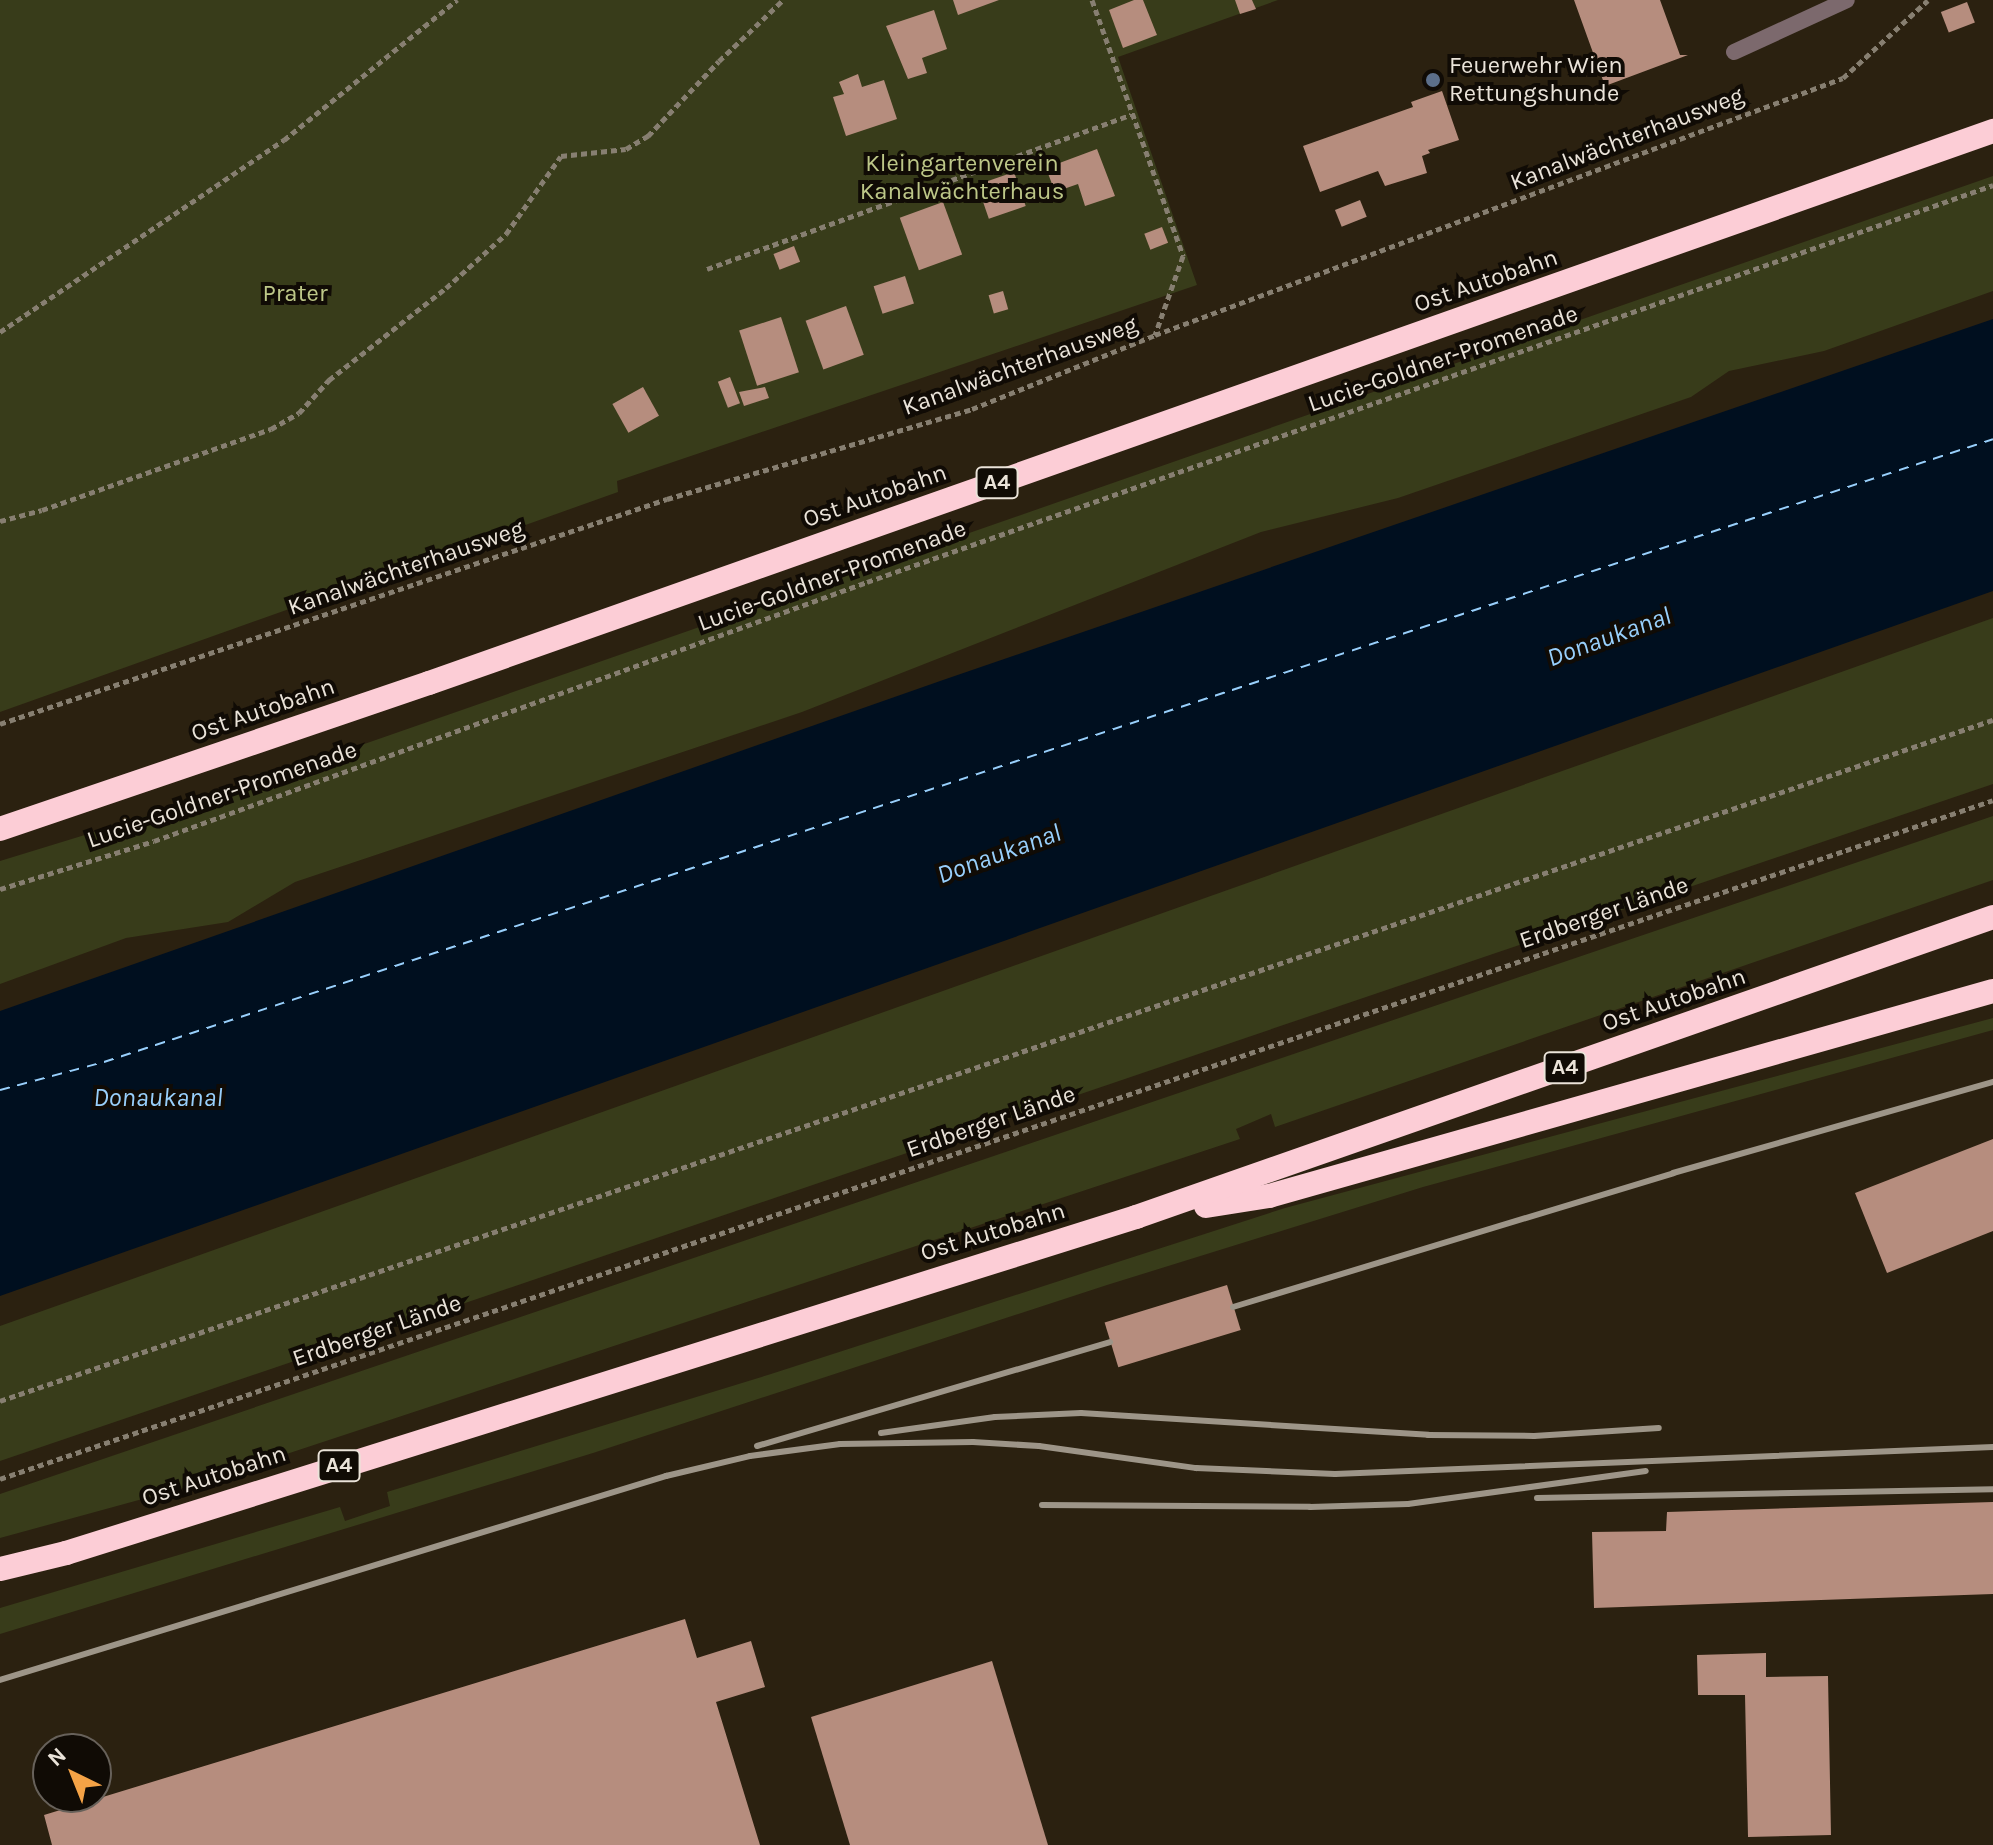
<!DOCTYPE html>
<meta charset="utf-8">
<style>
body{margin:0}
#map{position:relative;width:1993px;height:1845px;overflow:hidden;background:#2b2110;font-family:Karla,sans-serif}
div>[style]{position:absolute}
.green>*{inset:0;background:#383c1a}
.water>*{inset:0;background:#000f1f}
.ferry>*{height:2px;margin-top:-1px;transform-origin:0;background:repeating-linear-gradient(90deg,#98cffb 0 10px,transparent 0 18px)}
.building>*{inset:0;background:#b68d7e;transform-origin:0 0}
.path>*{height:5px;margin-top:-2.5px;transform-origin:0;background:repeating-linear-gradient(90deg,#877f71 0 6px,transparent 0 10px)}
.lane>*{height:16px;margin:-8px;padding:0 8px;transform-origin:8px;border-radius:8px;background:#7c696d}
.highway>*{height:24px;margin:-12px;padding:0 12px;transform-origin:12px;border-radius:12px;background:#fccdd6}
.rail>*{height:6px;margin:-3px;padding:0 3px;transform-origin:3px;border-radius:3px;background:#9d9588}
.dots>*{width:22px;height:22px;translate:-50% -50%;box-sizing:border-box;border:4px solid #100b05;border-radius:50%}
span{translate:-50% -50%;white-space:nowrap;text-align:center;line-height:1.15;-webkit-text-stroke:8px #100b05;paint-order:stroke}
.shield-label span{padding:2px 6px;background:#100b05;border:2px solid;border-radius:6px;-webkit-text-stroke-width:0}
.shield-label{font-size:22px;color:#eae3d9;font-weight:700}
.poi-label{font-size:24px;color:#eae3d9}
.left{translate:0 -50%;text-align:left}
.street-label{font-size:24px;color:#eae3d9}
.park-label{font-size:24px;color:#bdc788}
.water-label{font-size:26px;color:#98cffb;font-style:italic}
.north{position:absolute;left:32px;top:1733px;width:80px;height:80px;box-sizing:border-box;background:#100b05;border:2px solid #67615a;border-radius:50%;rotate:317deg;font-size:22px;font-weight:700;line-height:32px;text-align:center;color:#eae3d9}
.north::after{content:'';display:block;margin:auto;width:28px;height:36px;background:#f5a346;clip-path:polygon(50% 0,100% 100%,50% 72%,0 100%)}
</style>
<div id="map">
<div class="green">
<div style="clip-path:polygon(0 0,1278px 0,1118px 57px,1197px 285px,617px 481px,618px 492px,0 712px)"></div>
<div style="clip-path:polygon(1993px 176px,1993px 291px,1824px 351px,1729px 371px,1691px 397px,1398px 498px,1261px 532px,802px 712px,295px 882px,228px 922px,126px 938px,0 984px,0 861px,238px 788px)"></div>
<div style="clip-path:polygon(1993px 618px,1993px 784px,0 1461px,0 1326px)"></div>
<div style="clip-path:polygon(1993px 816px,1993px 880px,1275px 1127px,1271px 1114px,1236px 1129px,1240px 1139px,190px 1486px,0 1538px,0 1494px)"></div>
<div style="clip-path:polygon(1993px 1018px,1993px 1030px,1423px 1187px,1107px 1285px,593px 1453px,0 1634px,0 1608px,340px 1507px,345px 1521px,390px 1506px,387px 1492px,771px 1374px,1285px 1208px)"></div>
</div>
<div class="water">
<div style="clip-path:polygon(1993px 319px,1993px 591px,0 1296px,0 1011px,943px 680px)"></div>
</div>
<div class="ferry">
<div style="left:0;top:1090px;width:108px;rotate:-15.1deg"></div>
<div style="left:104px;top:1062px;width:1989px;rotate:-18.25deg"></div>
</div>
<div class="building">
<div style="clip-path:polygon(953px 0,999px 0,958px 15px)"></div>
<div style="clip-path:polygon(1134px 0,1143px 0,1157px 35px,1123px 48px,1109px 10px)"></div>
<div style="clip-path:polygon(1235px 0,1252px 0,1256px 9px,1240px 14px)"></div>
<div style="clip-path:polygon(1574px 0,1660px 0,1680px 55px,1688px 55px,1605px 86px)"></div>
<div style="left:1967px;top:2px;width:22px;height:28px;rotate:69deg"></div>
<div style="clip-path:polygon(934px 10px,947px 49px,922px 58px,927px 73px,908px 79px,886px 26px)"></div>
<div style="clip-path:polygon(858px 74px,862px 87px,884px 80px,897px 119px,846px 136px,833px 97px,844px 94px,839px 82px)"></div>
<div style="clip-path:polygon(1442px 91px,1459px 140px,1428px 150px,1430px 153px,1422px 156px,1427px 173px,1385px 186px,1378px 171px,1320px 192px,1303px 146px,1413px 107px,1411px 102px)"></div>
<div style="clip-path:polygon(1097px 149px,1115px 196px,1085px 206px,1078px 184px,1055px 192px,1046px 168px)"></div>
<div style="left:1014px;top:172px;width:36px;height:39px;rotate:71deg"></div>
<div style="left:1360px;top:200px;width:18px;height:27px;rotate:68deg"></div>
<div style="left:943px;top:202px;width:56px;height:46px;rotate:70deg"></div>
<div style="left:1162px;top:227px;width:17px;height:19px;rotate:69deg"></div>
<div style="left:794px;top:246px;width:17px;height:22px;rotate:69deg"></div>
<div style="left:905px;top:276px;width:29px;height:33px;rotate:72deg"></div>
<div style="left:1003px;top:291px;width:19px;height:15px;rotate:74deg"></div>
<div style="left:846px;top:306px;width:52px;height:43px;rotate:70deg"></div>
<div style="left:781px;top:317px;width:58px;height:44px;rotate:72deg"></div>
<div style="left:730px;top:377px;width:28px;height:13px;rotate:69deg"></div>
<div style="left:643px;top:387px;width:33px;height:35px;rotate:61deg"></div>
<div style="clip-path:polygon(765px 387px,769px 398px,744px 406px,739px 392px)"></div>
<div style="clip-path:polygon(1993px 1139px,1993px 1231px,1887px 1273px,1855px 1193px)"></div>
<div style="left:1227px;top:1285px;width:47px;height:128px;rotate:73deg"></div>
<div style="clip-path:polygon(1993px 1502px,1993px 1594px,1594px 1608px,1592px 1532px,1666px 1531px,1667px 1512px)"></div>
<div style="clip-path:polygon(685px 1619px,697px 1658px,751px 1641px,765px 1687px,716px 1702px,760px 1845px,52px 1845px,44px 1815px)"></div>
<div style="clip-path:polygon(1766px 1653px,1766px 1677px,1828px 1676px,1831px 1835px,1748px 1837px,1745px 1695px,1698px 1695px,1697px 1655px)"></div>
<div style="clip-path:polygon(992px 1661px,1048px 1845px,850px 1845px,811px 1717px)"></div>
</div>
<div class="path">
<div style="left:1092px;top:0;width:272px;rotate:70.4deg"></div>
<div style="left:1183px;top:256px;width:84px;rotate:109.5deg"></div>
<div style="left:707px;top:269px;width:451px;rotate:-20deg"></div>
<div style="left:0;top:332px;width:343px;rotate:-34.1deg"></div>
<div style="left:284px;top:140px;width:223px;rotate:-39deg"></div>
<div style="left:0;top:521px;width:43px;rotate:-14.7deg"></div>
<div style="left:42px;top:510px;width:243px;rotate:-19.5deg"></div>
<div style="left:271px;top:429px;width:32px;rotate:-30deg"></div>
<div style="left:299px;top:413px;width:45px;rotate:-47.7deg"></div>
<div style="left:329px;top:380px;width:149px;rotate:-38.2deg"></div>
<div style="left:446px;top:288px;width:81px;rotate:-42deg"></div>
<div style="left:506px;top:234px;width:95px;rotate:-54.8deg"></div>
<div style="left:561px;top:156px;width:65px;rotate:-6.1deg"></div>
<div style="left:626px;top:149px;width:26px;rotate:-31deg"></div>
<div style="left:648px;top:136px;width:103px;rotate:-46.6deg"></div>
<div style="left:719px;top:61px;width:88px;rotate:-43.6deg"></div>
<div style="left:0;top:724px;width:704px;rotate:-18.64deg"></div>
<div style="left:667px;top:499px;width:318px;rotate:-16.4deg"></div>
<div style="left:972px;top:409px;width:197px;rotate:-22deg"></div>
<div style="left:1155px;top:335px;width:734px;rotate:-20.48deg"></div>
<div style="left:1843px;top:78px;width:115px;rotate:-42.5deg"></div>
<div style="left:0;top:889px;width:161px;rotate:-17.3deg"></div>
<div style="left:154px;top:841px;width:759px;rotate:-19.96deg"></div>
<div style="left:867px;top:582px;width:1194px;rotate:-19.42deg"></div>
<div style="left:0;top:1401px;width:2106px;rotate:-18.87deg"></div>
<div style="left:0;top:1479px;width:2105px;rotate:-18.81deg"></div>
</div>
<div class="lane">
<div style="left:1734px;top:52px;width:124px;rotate:-24.7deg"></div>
</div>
<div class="highway">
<div style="left:0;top:829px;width:453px;rotate:-18.8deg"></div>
<div style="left:429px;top:683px;width:1659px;rotate:-19.44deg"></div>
<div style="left:1206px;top:1206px;width:64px;rotate:-9deg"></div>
<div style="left:1269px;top:1196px;width:752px;rotate:-15.81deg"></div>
<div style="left:0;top:1569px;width:68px;rotate:-13.6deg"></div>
<div style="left:66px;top:1553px;width:1122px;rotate:-17.43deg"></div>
<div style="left:1136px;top:1217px;width:908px;rotate:-19.29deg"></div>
</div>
<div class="rail">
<div style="left:1233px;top:1307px;width:460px;rotate:-16.9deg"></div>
<div style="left:1673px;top:1173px;width:333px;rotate:-15.9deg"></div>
<div style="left:881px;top:1433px;width:115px;rotate:-8deg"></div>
<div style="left:995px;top:1417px;width:86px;rotate:-2.7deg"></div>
<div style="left:1081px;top:1413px;width:348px;rotate:3.6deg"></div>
<div style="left:1428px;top:1435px;width:106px;rotate:0.5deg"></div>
<div style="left:1534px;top:1436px;width:125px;rotate:-3.7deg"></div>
<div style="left:757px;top:1446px;width:368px;rotate:-16.4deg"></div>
<div style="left:1537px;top:1498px;width:456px;rotate:-1.1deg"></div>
<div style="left:1042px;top:1505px;width:268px;rotate:0.4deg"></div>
<div style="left:1310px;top:1507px;width:98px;rotate:-1.8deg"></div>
<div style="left:1408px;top:1504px;width:240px;rotate:-7.9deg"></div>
<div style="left:0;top:1680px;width:697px;rotate:-17.03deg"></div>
<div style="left:666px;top:1476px;width:86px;rotate:-13.4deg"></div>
<div style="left:750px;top:1456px;width:91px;rotate:-7.6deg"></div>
<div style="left:840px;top:1444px;width:133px;rotate:-0.9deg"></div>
<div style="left:973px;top:1442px;width:66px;rotate:3.5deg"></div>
<div style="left:1039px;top:1446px;width:159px;rotate:8deg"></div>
<div style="left:1196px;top:1468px;width:139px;rotate:2.5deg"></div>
<div style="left:1335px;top:1474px;width:659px;rotate:-2.35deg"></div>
</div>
<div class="dots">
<div style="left:1433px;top:80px;background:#5c6f8a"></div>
</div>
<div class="shield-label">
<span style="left:997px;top:483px">A4</span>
<span style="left:1565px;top:1068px">A4</span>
<span style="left:339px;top:1466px">A4</span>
</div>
<div class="poi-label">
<span class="left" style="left:1449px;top:80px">Feuerwehr Wien<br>Rettungshunde</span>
</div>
<div class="street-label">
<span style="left:1627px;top:139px;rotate:-21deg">Kanalwächterhausweg</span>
<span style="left:1486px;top:281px;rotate:-19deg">Ost Autobahn</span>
<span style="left:1443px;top:359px;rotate:-19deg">Lucie-Goldner-Promenade</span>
<span style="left:1020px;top:366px;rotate:-20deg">Kanalwächterhausweg</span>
<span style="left:875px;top:496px;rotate:-19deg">Ost Autobahn</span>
<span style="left:406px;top:568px;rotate:-19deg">Kanalwächterhausweg</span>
<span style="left:832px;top:576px;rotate:-20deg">Lucie-Goldner-Promenade</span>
<span style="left:263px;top:710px;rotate:-19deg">Ost Autobahn</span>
<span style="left:222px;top:795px;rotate:-19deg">Lucie-Goldner-Promenade</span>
<span style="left:1604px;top:913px;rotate:-19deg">Erdberger Lände</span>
<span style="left:1674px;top:1000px;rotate:-19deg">Ost Autobahn</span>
<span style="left:991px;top:1122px;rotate:-19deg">Erdberger Lände</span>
<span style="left:993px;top:1232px;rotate:-17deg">Ost Autobahn</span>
<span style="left:377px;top:1331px;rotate:-19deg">Erdberger Lände</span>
<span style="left:214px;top:1476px;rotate:-18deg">Ost Autobahn</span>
</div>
<div class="park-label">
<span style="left:962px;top:178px">Kleingartenverein<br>Kanalwächterhaus</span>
<span style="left:295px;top:294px">Prater</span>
</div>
<div class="water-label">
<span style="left:1609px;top:637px;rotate:-20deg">Donaukanal</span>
<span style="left:999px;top:854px;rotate:-20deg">Donaukanal</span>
<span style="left:158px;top:1098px">Donaukanal</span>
</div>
<div class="north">N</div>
</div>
